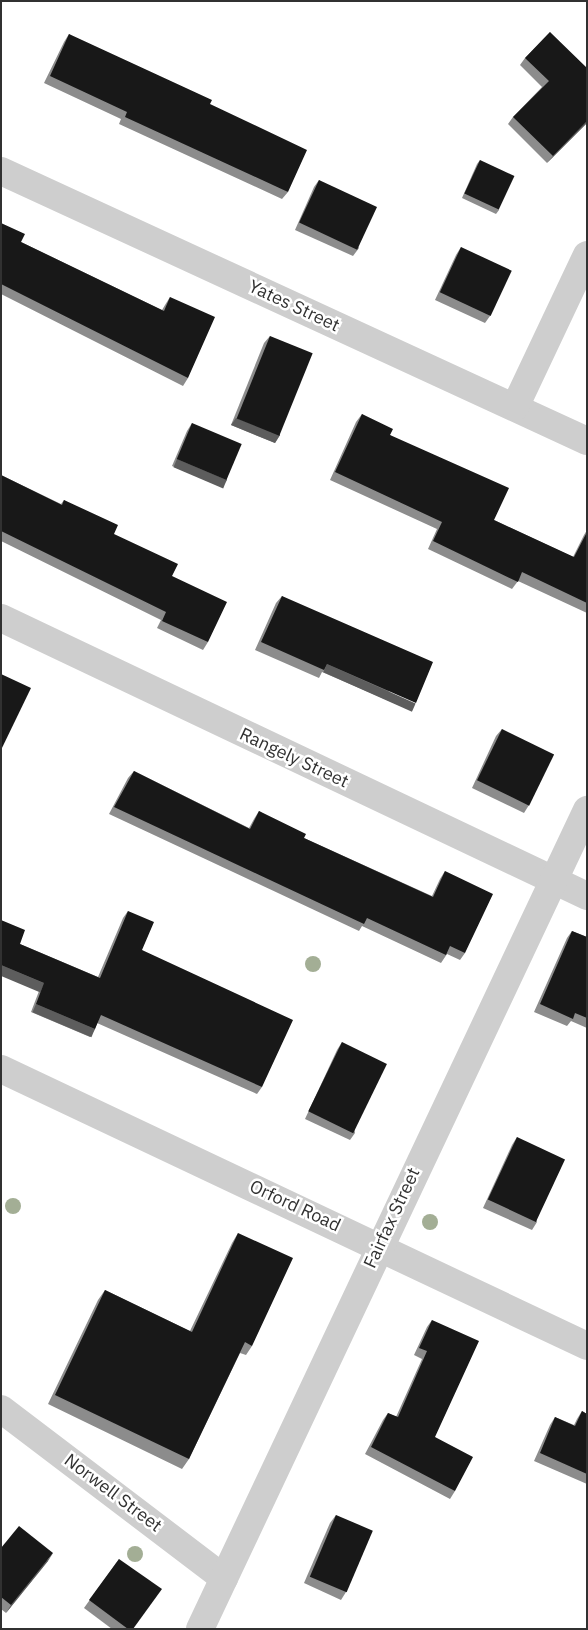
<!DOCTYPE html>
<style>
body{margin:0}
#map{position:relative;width:588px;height:1630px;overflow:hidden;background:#fff;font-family:"IBM Plex Sans",sans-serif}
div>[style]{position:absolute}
.street>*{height:28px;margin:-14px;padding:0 14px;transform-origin:14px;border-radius:14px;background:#cecece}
.trees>*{width:16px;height:16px;margin:-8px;border-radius:50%;background:#a3ae95}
.wall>*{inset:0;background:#8c8c8c}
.shaded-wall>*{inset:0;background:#5d5d5d;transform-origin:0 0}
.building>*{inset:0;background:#181818;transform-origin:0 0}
span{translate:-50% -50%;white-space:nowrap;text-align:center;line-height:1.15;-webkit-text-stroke:5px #fff;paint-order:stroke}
.street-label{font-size:18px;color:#313131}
.frame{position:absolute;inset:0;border:2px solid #313131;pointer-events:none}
</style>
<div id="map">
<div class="street">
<div style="left:1px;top:171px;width:645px;rotate:24.74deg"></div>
<div style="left:515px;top:407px;width:168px;rotate:-64.7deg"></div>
<div style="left:1px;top:618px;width:649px;rotate:25.38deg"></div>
<div style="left:1px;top:1069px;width:648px;rotate:25.3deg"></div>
<div style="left:1px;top:1409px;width:280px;rotate:37.2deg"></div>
<div style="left:200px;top:1629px;width:906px;rotate:-64.71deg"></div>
</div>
<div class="trees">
<div style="left:313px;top:964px"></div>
<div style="left:13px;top:1206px"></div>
<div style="left:430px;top:1222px"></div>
<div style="left:135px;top:1554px"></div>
</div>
<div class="wall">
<div style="clip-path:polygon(550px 32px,587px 123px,547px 163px,508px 124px,513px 117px,542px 87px,520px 65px,525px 58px)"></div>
<div style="clip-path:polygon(69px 34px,288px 192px,282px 199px,119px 124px,121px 119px,44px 83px,64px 42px)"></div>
<div style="clip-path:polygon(480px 160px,499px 210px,496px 214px,462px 198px,477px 164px)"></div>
<div style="clip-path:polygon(319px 180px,359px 248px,353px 256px,295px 230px,314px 187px)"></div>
<div style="clip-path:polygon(1px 223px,21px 242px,162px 310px,165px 305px,170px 297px,188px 378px,183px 386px,1px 294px)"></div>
<div style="clip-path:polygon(461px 247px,490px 316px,485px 323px,435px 300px,456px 255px)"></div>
<div style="clip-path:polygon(270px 336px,280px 435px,275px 443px,231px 425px,264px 343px)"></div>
<div style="clip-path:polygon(362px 414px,390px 435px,494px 520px,573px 557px,584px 535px,587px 530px,587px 613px,518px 581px,512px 589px,428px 549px,437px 529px,330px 480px,356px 422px)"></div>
<div style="clip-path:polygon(192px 423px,227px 480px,222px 487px,172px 466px,187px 431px)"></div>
<div style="clip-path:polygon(1px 475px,61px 504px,64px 500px,172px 576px,208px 642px,203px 650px,157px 628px,161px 620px,1px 541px)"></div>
<div style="clip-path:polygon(282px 596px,410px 710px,322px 672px,319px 678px,255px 650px,276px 603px)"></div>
<div style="clip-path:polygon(502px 729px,529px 805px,524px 813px,472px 788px,496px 736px)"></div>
<div style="clip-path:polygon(134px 771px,249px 828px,254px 819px,259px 811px,304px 838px,432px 896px,440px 879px,445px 871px,465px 953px,460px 960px,447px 954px,441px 963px,362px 926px,359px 931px,109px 814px,128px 778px)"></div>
<div style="clip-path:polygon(128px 911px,142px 950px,262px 1087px,257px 1094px,97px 1023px,95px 1029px,90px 1037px,31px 1012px,39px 991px,1px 975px,1px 920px,20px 944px,98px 977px,123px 918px)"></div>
<div style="clip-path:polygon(572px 931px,587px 937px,587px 1028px,571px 1021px,567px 1026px,534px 1012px,567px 938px)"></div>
<div style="clip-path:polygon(342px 1042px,355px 1133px,350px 1140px,305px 1119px,337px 1050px)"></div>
<div style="clip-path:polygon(517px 1137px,537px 1222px,532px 1230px,483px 1208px,512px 1145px)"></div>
<div style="clip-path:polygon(238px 1233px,252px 1346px,246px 1355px,240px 1353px,189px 1459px,182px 1469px,48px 1404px,98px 1300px,105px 1290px,190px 1331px,232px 1243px)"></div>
<div style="clip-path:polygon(432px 1320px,435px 1437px,455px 1491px,450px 1499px,365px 1454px,383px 1420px,388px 1413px,396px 1417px,422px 1359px,414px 1355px,427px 1327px)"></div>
<div style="clip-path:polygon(582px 1411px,587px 1414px,587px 1484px,534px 1461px,550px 1425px,555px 1417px,574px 1425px,577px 1419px)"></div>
<div style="clip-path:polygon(336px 1515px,346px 1592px,341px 1600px,304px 1583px,330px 1523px)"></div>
<div style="clip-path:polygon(1px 1548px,48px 1561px,6px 1613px,1px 1609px)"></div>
<div style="clip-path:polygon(119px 1559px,133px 1629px,112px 1629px,84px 1608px)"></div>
</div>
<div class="shaded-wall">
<div style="clip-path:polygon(587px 121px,587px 123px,547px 163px,553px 156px)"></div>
<div style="clip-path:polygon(236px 418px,280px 435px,275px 443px,231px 425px)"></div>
<div style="left:177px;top:459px;width:54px;height:9px;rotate:23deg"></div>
<div style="left:327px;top:664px;width:97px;height:9px;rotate:24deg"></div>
<div style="left:1px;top:965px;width:47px;height:10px;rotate:23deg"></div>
<div style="left:36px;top:1004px;width:64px;height:9px;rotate:23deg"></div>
<div style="clip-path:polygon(53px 1553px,48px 1561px,6px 1613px,11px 1605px)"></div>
</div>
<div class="building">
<div style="clip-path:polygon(550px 32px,587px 68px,587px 121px,553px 156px,513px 117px,549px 81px,525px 58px)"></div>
<div style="clip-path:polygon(69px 34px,212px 100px,210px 104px,307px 150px,288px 192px,125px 117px,127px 112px,50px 76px)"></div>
<div style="left:480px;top:160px;width:38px;height:37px;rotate:25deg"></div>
<div style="left:319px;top:180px;width:64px;height:47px;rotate:25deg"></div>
<div style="clip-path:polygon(1px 223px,25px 234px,21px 242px,164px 311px,170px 297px,215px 317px,188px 378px,1px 284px)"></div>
<div style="left:461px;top:247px;width:56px;height:50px;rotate:25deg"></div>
<div style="left:270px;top:336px;width:46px;height:89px;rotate:22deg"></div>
<div style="clip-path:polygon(362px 414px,393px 429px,390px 435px,509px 488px,494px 520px,574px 557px,587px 532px,587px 603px,522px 572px,518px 582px,433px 541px,442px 522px,335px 472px)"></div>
<div style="left:192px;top:423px;width:54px;height:39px;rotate:23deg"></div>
<div style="clip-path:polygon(1px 475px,62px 505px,64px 500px,118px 525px,114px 534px,178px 564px,172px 576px,227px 602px,208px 642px,162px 621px,166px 612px,1px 531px)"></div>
<div style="clip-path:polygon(282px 596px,433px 662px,416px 703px,327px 664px,324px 670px,261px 642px)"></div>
<div style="clip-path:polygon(1px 674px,31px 688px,1px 750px)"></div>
<div style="left:502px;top:729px;width:58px;height:57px;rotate:26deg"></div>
<div style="clip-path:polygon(134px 771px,250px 829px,259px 811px,306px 834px,304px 838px,433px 897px,445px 871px,493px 894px,465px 953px,450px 946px,446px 955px,367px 918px,364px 924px,114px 807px)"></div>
<div style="clip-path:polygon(128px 911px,154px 922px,142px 950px,293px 1020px,262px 1087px,101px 1015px,95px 1029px,36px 1004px,44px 983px,1px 965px,1px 920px,25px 930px,20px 944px,100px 978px)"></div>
<div style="clip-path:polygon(572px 931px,587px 937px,587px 1018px,575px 1013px,573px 1019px,540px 1004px)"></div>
<div style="left:342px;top:1042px;width:50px;height:77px;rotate:26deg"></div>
<div style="left:517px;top:1137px;width:53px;height:69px;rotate:25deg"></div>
<div style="clip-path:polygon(238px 1233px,293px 1258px,252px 1346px,245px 1342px,189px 1459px,55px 1395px,105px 1290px,192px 1332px)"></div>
<div style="clip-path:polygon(432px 1320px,479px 1341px,435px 1437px,473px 1457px,455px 1491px,371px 1447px,388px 1413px,398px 1417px,427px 1351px,419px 1348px)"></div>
<div style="clip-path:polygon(582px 1411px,587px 1414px,587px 1474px,540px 1453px,555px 1417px,575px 1426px)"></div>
<div style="left:336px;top:1515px;width:40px;height:67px;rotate:23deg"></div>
<div style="clip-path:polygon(19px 1526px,53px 1553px,11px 1605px,1px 1597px,1px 1548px)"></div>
<div style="clip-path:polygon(119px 1559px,162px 1589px,133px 1629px,128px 1629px,89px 1600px)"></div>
</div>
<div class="street-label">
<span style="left:294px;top:306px;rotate:25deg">Yates Street</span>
<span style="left:294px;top:758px;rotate:25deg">Rangely Street</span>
<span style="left:295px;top:1206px;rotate:25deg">Orford Road</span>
<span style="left:392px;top:1218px;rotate:-65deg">Fairfax Street</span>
<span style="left:113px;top:1493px;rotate:37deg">Norwell Street</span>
</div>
<div class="frame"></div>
</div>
